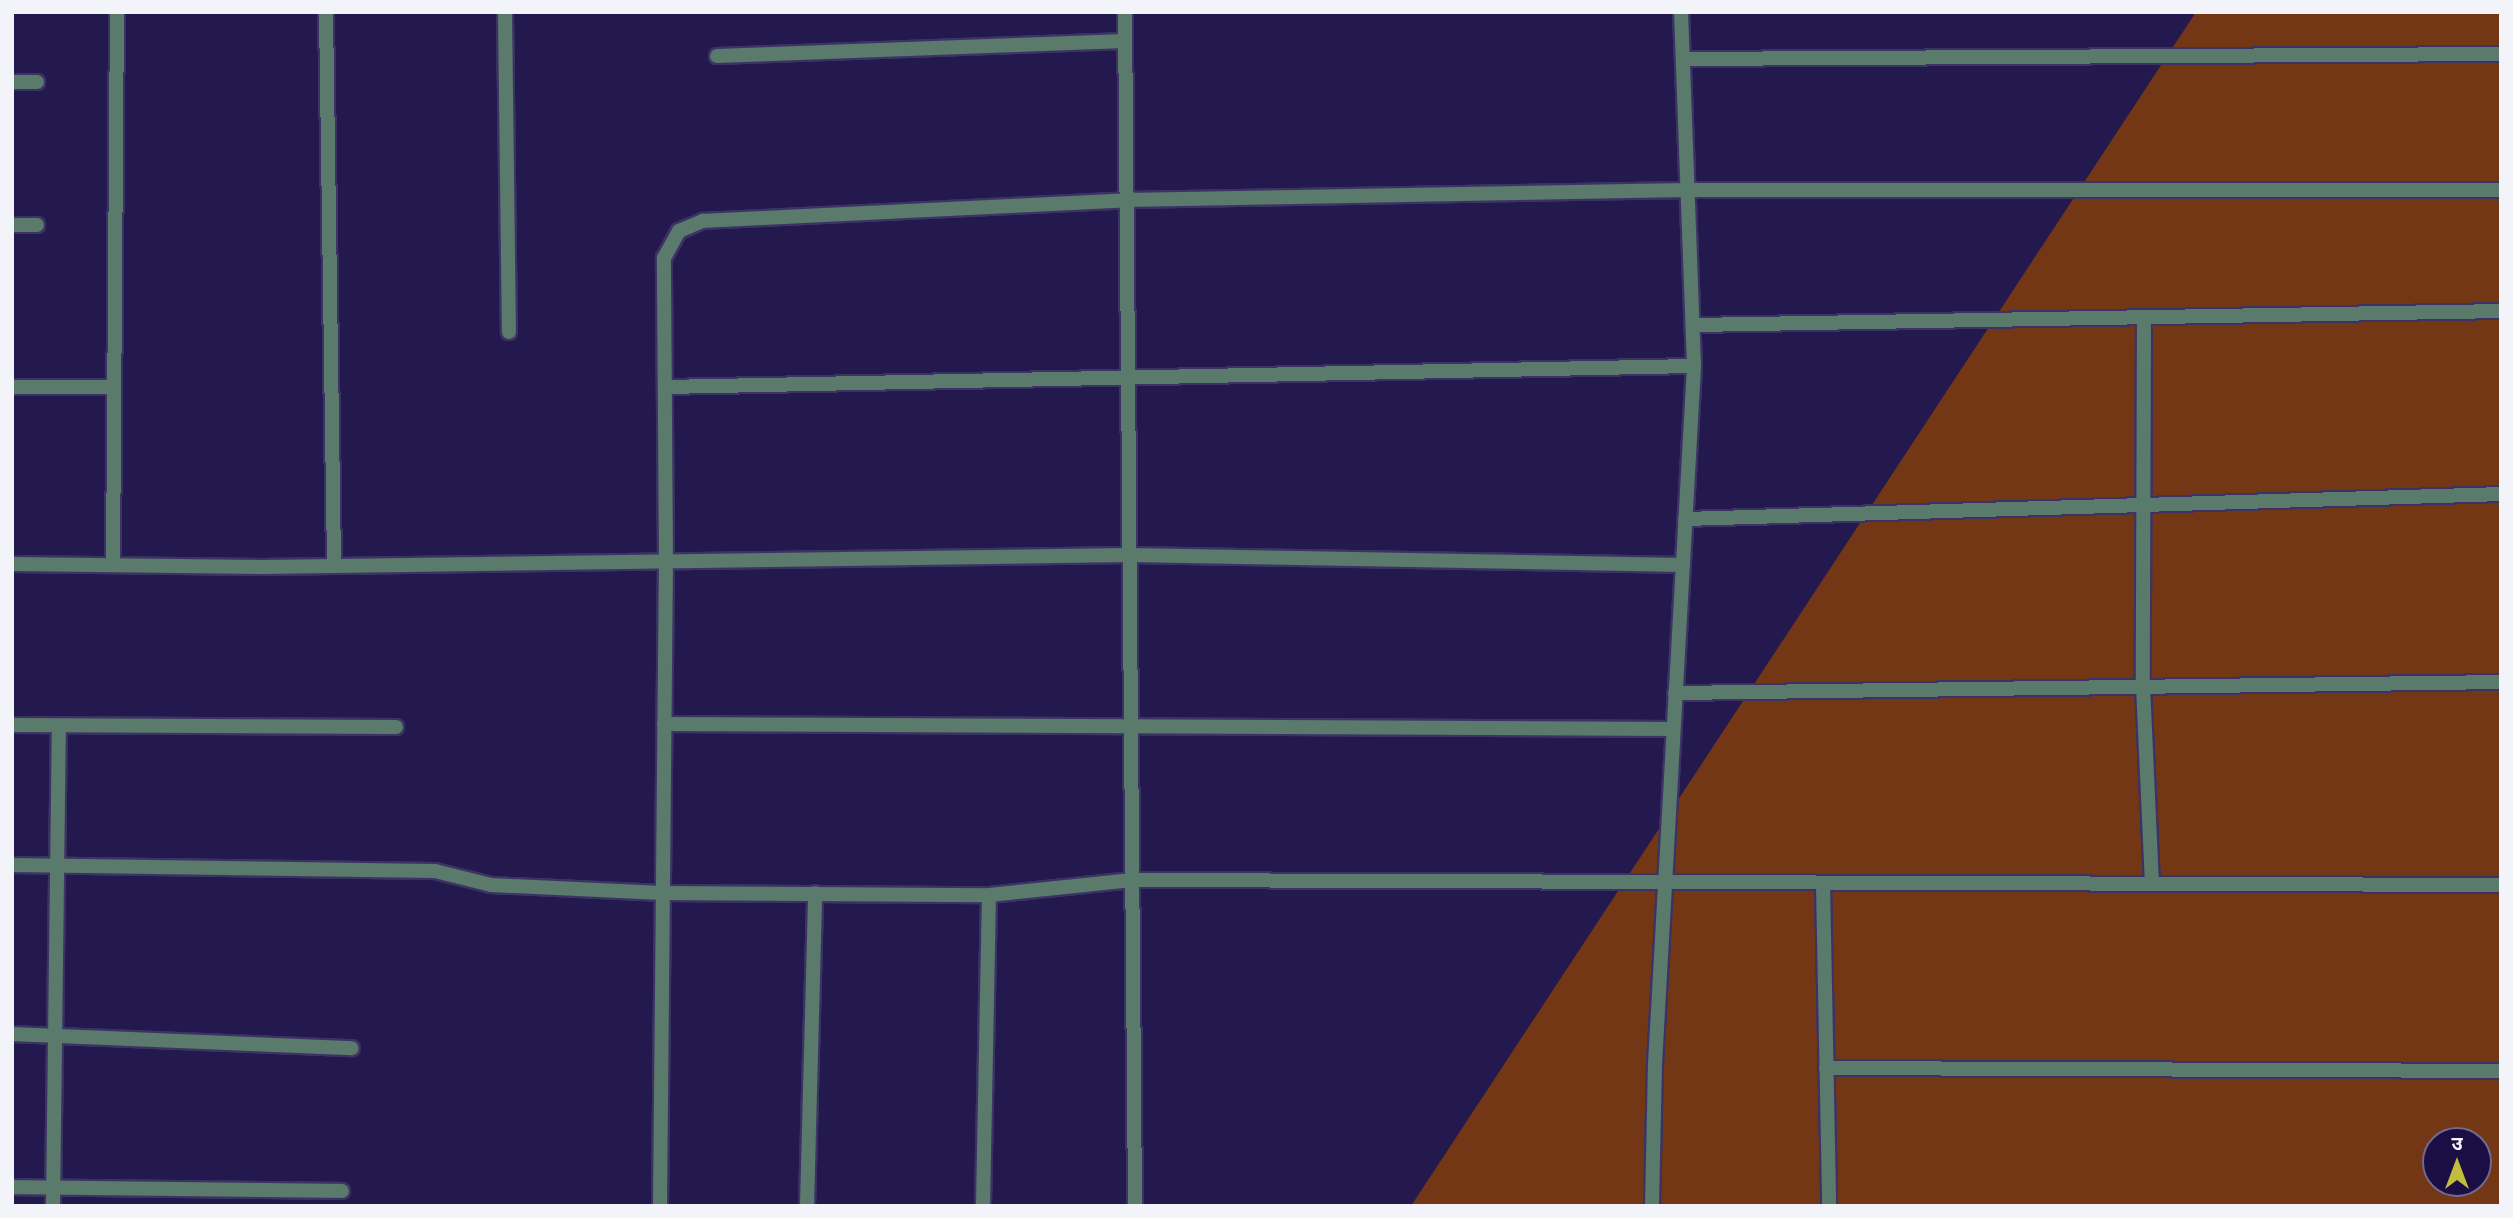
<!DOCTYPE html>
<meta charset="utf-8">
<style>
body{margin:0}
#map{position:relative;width:2513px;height:1218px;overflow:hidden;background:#23194f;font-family:"Titillium Web","Noto Sans Devanagari",sans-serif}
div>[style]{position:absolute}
.green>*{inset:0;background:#743715}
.roads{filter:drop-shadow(2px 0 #3c3364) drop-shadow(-2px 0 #3c3364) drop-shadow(0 2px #3c3364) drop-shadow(0 -2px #3c3364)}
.minor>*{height:14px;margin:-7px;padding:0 7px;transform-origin:7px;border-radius:7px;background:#5a7a6c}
span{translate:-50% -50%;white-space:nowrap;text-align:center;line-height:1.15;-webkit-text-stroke:5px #1a0e44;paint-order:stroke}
.frame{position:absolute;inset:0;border:14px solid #f3f3fa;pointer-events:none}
.north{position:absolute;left:2422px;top:1127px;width:70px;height:70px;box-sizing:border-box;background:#1a0e44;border:2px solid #716a8d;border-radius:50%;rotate:0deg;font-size:19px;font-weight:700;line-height:28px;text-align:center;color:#f3f3fa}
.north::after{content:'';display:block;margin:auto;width:24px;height:32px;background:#c3bd3e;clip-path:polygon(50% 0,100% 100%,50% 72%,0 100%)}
</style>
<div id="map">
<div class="green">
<div style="clip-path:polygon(evenodd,2196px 12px,2501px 12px,2501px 1206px,1411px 1206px,2196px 12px,2436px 1141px,2478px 1141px,2478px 1183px,2436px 1183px,2436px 1141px)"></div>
</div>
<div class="roads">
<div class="minor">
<div style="left:326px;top:12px;width:554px;rotate:89.17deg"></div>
<div style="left:505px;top:12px;width:320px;rotate:89.3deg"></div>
<div style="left:1125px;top:12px;width:1194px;rotate:89.52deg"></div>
<div style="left:717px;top:56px;width:408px;rotate:-2.1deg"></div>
<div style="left:1683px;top:59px;width:818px;rotate:-0.35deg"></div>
<div style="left:12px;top:82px;width:25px"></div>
<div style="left:12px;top:225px;width:25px"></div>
<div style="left:2144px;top:318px;width:368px;rotate:90.2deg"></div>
<div style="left:2143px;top:686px;width:198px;rotate:87.4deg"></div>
<div style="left:1694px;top:325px;width:807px;rotate:-0.99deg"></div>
<div style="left:12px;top:387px;width:99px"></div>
<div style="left:665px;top:387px;width:1029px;rotate:-1.17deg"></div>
<div style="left:1685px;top:519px;width:816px;rotate:-1.75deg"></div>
<div style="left:12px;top:564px;width:249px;rotate:0.7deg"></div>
<div style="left:261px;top:567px;width:868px;rotate:-0.79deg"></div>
<div style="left:1129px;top:555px;width:554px;rotate:1.03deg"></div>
<div style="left:113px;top:565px;width:553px;rotate:-89.59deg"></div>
<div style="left:1675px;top:693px;width:826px;rotate:-0.76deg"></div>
<div style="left:664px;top:724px;width:1009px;rotate:0.28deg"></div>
<div style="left:12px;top:725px;width:384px;rotate:0.3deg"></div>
<div style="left:12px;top:865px;width:423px;rotate:0.8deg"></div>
<div style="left:435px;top:871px;width:58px;rotate:14deg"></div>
<div style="left:491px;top:885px;width:171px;rotate:2.7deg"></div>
<div style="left:662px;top:893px;width:327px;rotate:0.4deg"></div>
<div style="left:989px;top:895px;width:144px;rotate:-6deg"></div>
<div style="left:1132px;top:880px;width:1369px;rotate:0.21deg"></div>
<div style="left:1823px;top:884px;width:322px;rotate:88.9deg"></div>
<div style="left:12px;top:1034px;width:340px;rotate:2.4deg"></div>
<div style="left:1826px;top:1068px;width:675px;rotate:0.25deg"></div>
<div style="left:12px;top:1187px;width:330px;rotate:0.7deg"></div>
<div style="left:53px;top:1206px;width:480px;rotate:-89.3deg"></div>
<div style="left:660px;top:1206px;width:644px;rotate:-89.47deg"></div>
<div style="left:666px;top:562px;width:304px;rotate:-90.4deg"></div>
<div style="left:664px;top:258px;width:31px;rotate:-61deg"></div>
<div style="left:679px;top:231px;width:26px;rotate:-23deg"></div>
<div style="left:703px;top:221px;width:424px;rotate:-2.8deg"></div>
<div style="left:1126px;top:200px;width:564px;rotate:-1.02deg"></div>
<div style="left:1690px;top:190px;width:811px"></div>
<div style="left:807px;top:1206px;width:313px;rotate:-88.5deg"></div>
<div style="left:983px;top:1206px;width:311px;rotate:-88.9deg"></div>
<div style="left:1652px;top:1206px;width:142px;rotate:-88.8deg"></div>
<div style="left:1655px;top:1064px;width:699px;rotate:-86.8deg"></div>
<div style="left:1694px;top:366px;width:354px;rotate:-92.1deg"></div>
</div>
</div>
<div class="frame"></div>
<div class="north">उ</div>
</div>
